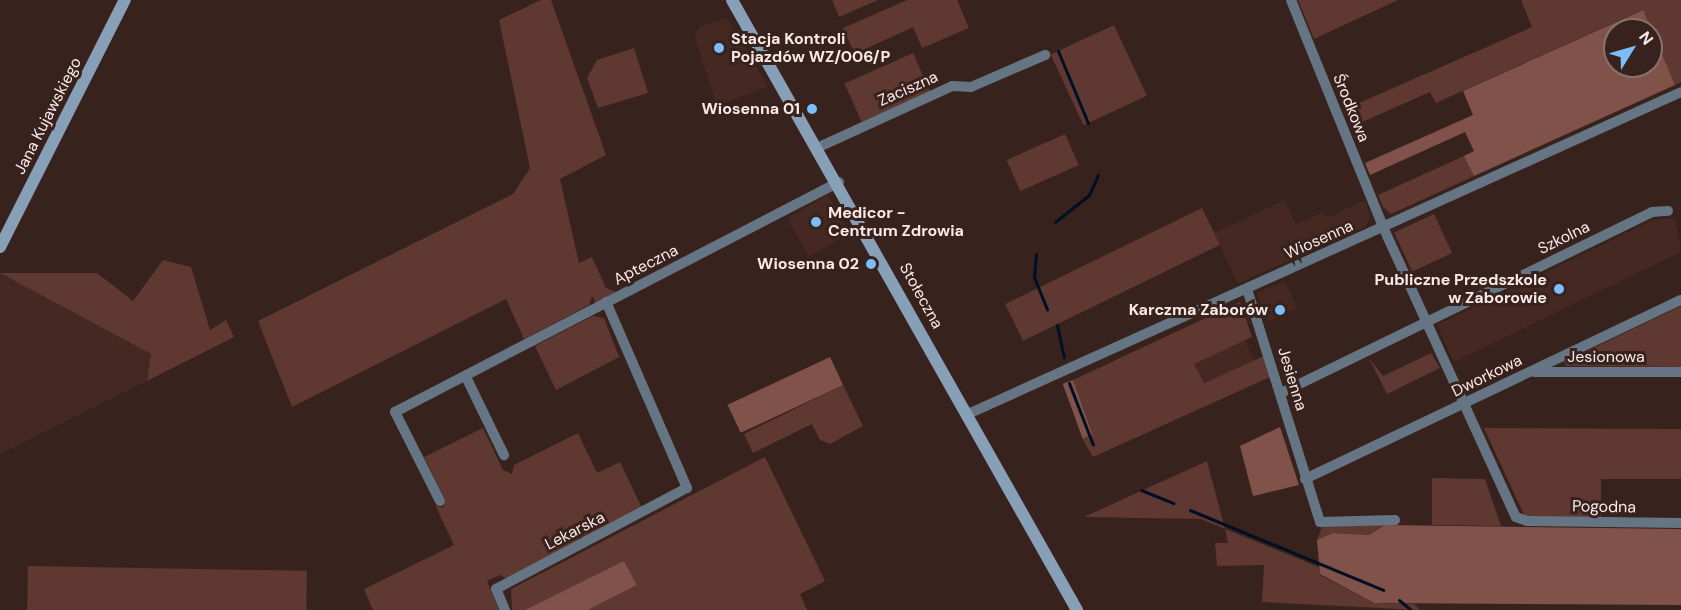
<!DOCTYPE html>
<meta charset="utf-8">
<style>
body{margin:0}
#map{position:relative;width:1681px;height:610px;overflow:hidden;background:#38221d;font-family:"DM Sans",sans-serif}
div>[style]{position:absolute}
.built>*{inset:0;background:#462822;transform-origin:0 0}
.green>*{inset:0;background:#5e3831;transform-origin:0 0}
.forest>*{inset:0;background:#815249;transform-origin:0 0}
.stream>*{height:3px;margin:-1.5px;padding:0 1.5px;transform-origin:1.5px;border-radius:1.5px;background:#000f23}
.street>*{height:10px;margin:-5px;padding:0 5px;transform-origin:5px;border-radius:5px;background:#657583}
.secondary>*{height:12px;margin:-6px;padding:0 6px;transform-origin:6px;border-radius:6px;background:#87a0b7}
.dots>*{width:16px;height:16px;translate:-50% -50%;box-sizing:border-box;border:3px solid #38221d;border-radius:50%}
span{translate:-50% -50%;white-space:nowrap;text-align:center;line-height:1.15;-webkit-text-stroke:6px #38221d;paint-order:stroke}
.poi-label{font-size:16px;color:#faeae7;font-weight:700}
.left{translate:0 -50%;text-align:left}
.right{translate:-100% -50%;text-align:right}
.street-label{font-size:16px;color:#faeae7}
.north{position:absolute;left:1603px;top:18px;width:60px;height:60px;box-sizing:border-box;background:#38221d;border:2px solid #86726e;border-radius:50%;rotate:53deg;font-size:16px;font-weight:700;line-height:24px;text-align:center;color:#faeae7}
.north::after{content:'';display:block;margin:auto;width:21px;height:27px;background:#7bbef9;clip-path:polygon(50% 0,100% 100%,50% 72%,0 100%)}
</style>
<div id="map">
<div class="built">
<div style="clip-path:polygon(728px 18px,768px 87px,717px 106px,695px 37px,699px 27px)"></div>
<div style="left:828px;top:195px;width:44px;height:47px;rotate:60deg"></div>
<div style="clip-path:polygon(1285px 200px,1296px 224px,1324px 212px,1327px 218px,1365px 200px,1370px 216px,1365px 227px,1238px 283px,1214px 233px)"></div>
<div style="clip-path:polygon(1675px 218px,1681px 252px,1454px 362px,1437px 325px,1655px 219px)"></div>
<div style="clip-path:polygon(0 273px,151px 354px,147px 381px,0 454px)"></div>
<div style="left:1285px;top:281px;width:30px;height:31px;rotate:67deg"></div>
<div style="left:1245px;top:340px;width:23px;height:56px;rotate:67deg"></div>
</div>
<div class="green">
<div style="clip-path:polygon(541px 0,551px 0,606px 155px,560px 179px,579px 263px,592px 257px,606px 288px,616px 292px,596px 303px,592px 296px,589px 305px,524px 339px,506px 299px,292px 407px,258px 321px,513px 194px,530px 168px,499px 20px)"></div>
<div style="clip-path:polygon(832px 0,878px 0,839px 17px)"></div>
<div style="clip-path:polygon(907px 0,957px 0,969px 28px,922px 48px,913px 27px,855px 54px,843px 28px)"></div>
<div style="clip-path:polygon(1298px 0,1398px 0,1314px 39px)"></div>
<div style="clip-path:polygon(1521px 0,1681px 0,1681px 82px,1675px 85px,1642px 10px,1436px 103px,1430px 92px,1351px 127px,1350px 107px,1532px 27px)"></div>
<div style="left:1114px;top:25px;width:78px;height:70px;rotate:65deg"></div>
<div style="clip-path:polygon(634px 48px,648px 93px,598px 108px,587px 78px,597px 60px)"></div>
<div style="left:913px;top:53px;width:42px;height:75px;rotate:66deg"></div>
<div style="left:1065px;top:134px;width:34px;height:64px;rotate:66deg"></div>
<div style="clip-path:polygon(1464px 156px,1474px 176px,1391px 214px,1383px 207px,1378px 195px)"></div>
<div style="left:1202px;top:208px;width:41px;height:219px;rotate:64deg"></div>
<div style="left:1434px;top:214px;width:43px;height:44px;rotate:65deg"></div>
<div style="clip-path:polygon(163px 260px,191px 267px,210px 330px,226px 320px,234px 337px,147px 381px,151px 354px,0 273px,97px 273px,133px 301px)"></div>
<div style="clip-path:polygon(1240px 302px,1252px 337px,1194px 364px,1204px 383px,1264px 356px,1270px 377px,1093px 457px,1082px 438px,1093px 434px,1073px 380px)"></div>
<div style="clip-path:polygon(1681px 306px,1681px 367px,1566px 366px,1564px 362px)"></div>
<div style="clip-path:polygon(593px 316px,604px 318px,619px 357px,556px 390px,535px 346px)"></div>
<div style="clip-path:polygon(1431px 353px,1440px 368px,1387px 394px,1369px 358px,1383px 376px)"></div>
<div style="clip-path:polygon(843px 385px,863px 426px,830px 444px,820px 440px,812px 424px,753px 453px,744px 434px)"></div>
<div style="clip-path:polygon(483px 428px,503px 470px,512px 474px,514px 465px,578px 433px,597px 473px,620px 462px,643px 510px,507px 579px,500px 575px,487px 581px,499px 610px,373px 610px,364px 589px,454px 545px,435px 505px,443px 508px,445px 499px,424px 457px)"></div>
<div style="clip-path:polygon(1484px 428px,1681px 429px,1681px 479px,1601px 479px,1601px 518px,1525px 517px)"></div>
<div style="clip-path:polygon(765px 457px,825px 581px,800px 594px,807px 610px,588px 610px,637px 585px,624px 562px,525px 610px,512px 610px,511px 589px)"></div>
<div style="clip-path:polygon(1207px 461px,1225px 529px,1319px 567px,1320px 575px,1374px 603px,1414px 604px,1420px 610px,1262px 602px,1264px 565px,1217px 566px,1215px 543px,1228px 543px,1225px 529px,1201px 519px,1084px 517px)"></div>
<div style="clip-path:polygon(1432px 478px,1485px 479px,1501px 526px,1432px 525px)"></div>
<div style="clip-path:polygon(1323px 524px,1385px 525px,1369px 535px,1333px 533px,1317px 540px)"></div>
<div style="left:28px;top:566px;width:279px;height:44px;rotate:1deg"></div>
</div>
<div class="forest">
<div style="clip-path:polygon(evenodd,1643px 10px,1675px 85px,1474px 176px,1464px 156px,1474px 151px,1465px 132px,1370px 175px,1365px 163px,1473px 115px,1463px 91px,1643px 10px,1615px 30px,1651px 30px,1651px 66px,1615px 66px,1615px 30px)"></div>
<div style="left:830px;top:357px;width:31px;height:113px;rotate:65deg"></div>
<div style="left:1073px;top:380px;width:58px;height:11px;rotate:70deg"></div>
<div style="clip-path:polygon(1280px 427px,1299px 485px,1253px 496px,1240px 446px)"></div>
<div style="clip-path:polygon(1385px 525px,1681px 529px,1681px 605px,1374px 603px,1320px 574px,1317px 540px,1333px 533px,1369px 535px)"></div>
<div style="clip-path:polygon(624px 561px,637px 585px,588px 610px,525px 610px)"></div>
</div>
<div class="stream">
<div style="left:1058px;top:51px;width:78px;rotate:67.4deg"></div>
<div style="left:1055px;top:222px;width:43px;rotate:-38.5deg"></div>
<div style="left:1089px;top:195px;width:22px;rotate:-66deg"></div>
<div style="left:1036px;top:254px;width:23px;rotate:95deg"></div>
<div style="left:1034px;top:277px;width:35px;rotate:68deg"></div>
<div style="left:1057px;top:325px;width:33px;rotate:78deg"></div>
<div style="left:1069px;top:383px;width:66px;rotate:68.8deg"></div>
<div style="left:1141px;top:490px;width:35px;rotate:22deg"></div>
<div style="left:1190px;top:510px;width:209px;rotate:22.5deg"></div>
<div style="left:1399px;top:600px;width:16px;rotate:40deg"></div>
</div>
<div class="street">
<div style="left:1291px;top:0;width:245px;rotate:67.9deg"></div>
<div style="left:1383px;top:227px;width:319px;rotate:65.4deg"></div>
<div style="left:1516px;top:517px;width:12px;rotate:20deg"></div>
<div style="left:1527px;top:521px;width:154px;rotate:0.7deg"></div>
<div style="left:819px;top:147px;width:146px;rotate:-24.6deg"></div>
<div style="left:952px;top:86px;width:19px;rotate:3deg"></div>
<div style="left:971px;top:87px;width:81px;rotate:-23.4deg"></div>
<div style="left:1247px;top:289px;width:244px;rotate:72.6deg"></div>
<div style="left:1320px;top:522px;width:75px;rotate:-1.5deg"></div>
<div style="left:1534px;top:372px;width:147px"></div>
<div style="left:466px;top:377px;width:87px;rotate:64deg"></div>
<div style="left:1281px;top:393px;width:413px;rotate:-26deg"></div>
<div style="left:1652px;top:212px;width:16px;rotate:-4deg"></div>
<div style="left:968px;top:414px;width:782px;rotate:-24.3deg"></div>
<div style="left:1305px;top:479px;width:416px;rotate:-25.5deg"></div>
<div style="left:440px;top:501px;width:100px;rotate:-116.8deg"></div>
<div style="left:395px;top:412px;width:500px;rotate:-27.38deg"></div>
<div style="left:505px;top:610px;width:23px;rotate:-113deg"></div>
<div style="left:496px;top:589px;width:216px;rotate:-27.9deg"></div>
<div style="left:687px;top:488px;width:203px;rotate:-113.5deg"></div>
</div>
<div class="secondary">
<div style="left:732px;top:0;width:701px;rotate:60.51deg"></div>
<div style="left:0;top:247px;width:277px;rotate:-63.2deg"></div>
</div>
<div class="dots">
<div style="left:719px;top:48px;background:#7bbef9"></div>
<div style="left:812px;top:109px;background:#7bbef9"></div>
<div style="left:816px;top:222px;background:#7bbef9"></div>
<div style="left:871px;top:264px;background:#7bbef9"></div>
<div style="left:1559px;top:289px;background:#7bbef9"></div>
<div style="left:1280px;top:310px;background:#7bbef9"></div>
</div>
<div class="poi-label">
<span class="left" style="left:731px;top:48px">Stacja Kontroli<br>Pojazdów WZ/006/P</span>
<span class="right" style="left:800px;top:109px">Wiosenna 01</span>
<span class="left" style="left:828px;top:222px">Medicor -<br>Centrum Zdrowia</span>
<span class="right" style="left:859px;top:264px">Wiosenna 02</span>
<span class="right" style="left:1547px;top:289px">Publiczne Przedszkole<br>w Zaborowie</span>
<span class="right" style="left:1268px;top:310px">Karczma Zaborów</span>
</div>
<div class="street-label">
<span style="left:908px;top:89px;rotate:-24deg">Zaciszna</span>
<span style="left:1351px;top:108px;rotate:68deg">Środkowa</span>
<span style="left:48px;top:116px;rotate:-63deg">Jana Kujawskiego</span>
<span style="left:1564px;top:238px;rotate:-26deg">Szkolna</span>
<span style="left:1319px;top:240px;rotate:-24deg">Wiosenna</span>
<span style="left:646px;top:265px;rotate:-27deg">Apteczna</span>
<span style="left:921px;top:296px;rotate:61deg">Stołeczna</span>
<span style="left:1606px;top:357px">Jesionowa</span>
<span style="left:1487px;top:376px;rotate:-26deg">Dworkowa</span>
<span style="left:1292px;top:379px;rotate:73deg">Jesienna</span>
<span style="left:1604px;top:507px;rotate:1deg">Pogodna</span>
<span style="left:575px;top:531px;rotate:-27deg">Lekarska</span>
</div>
<div class="north">N</div>
</div>
